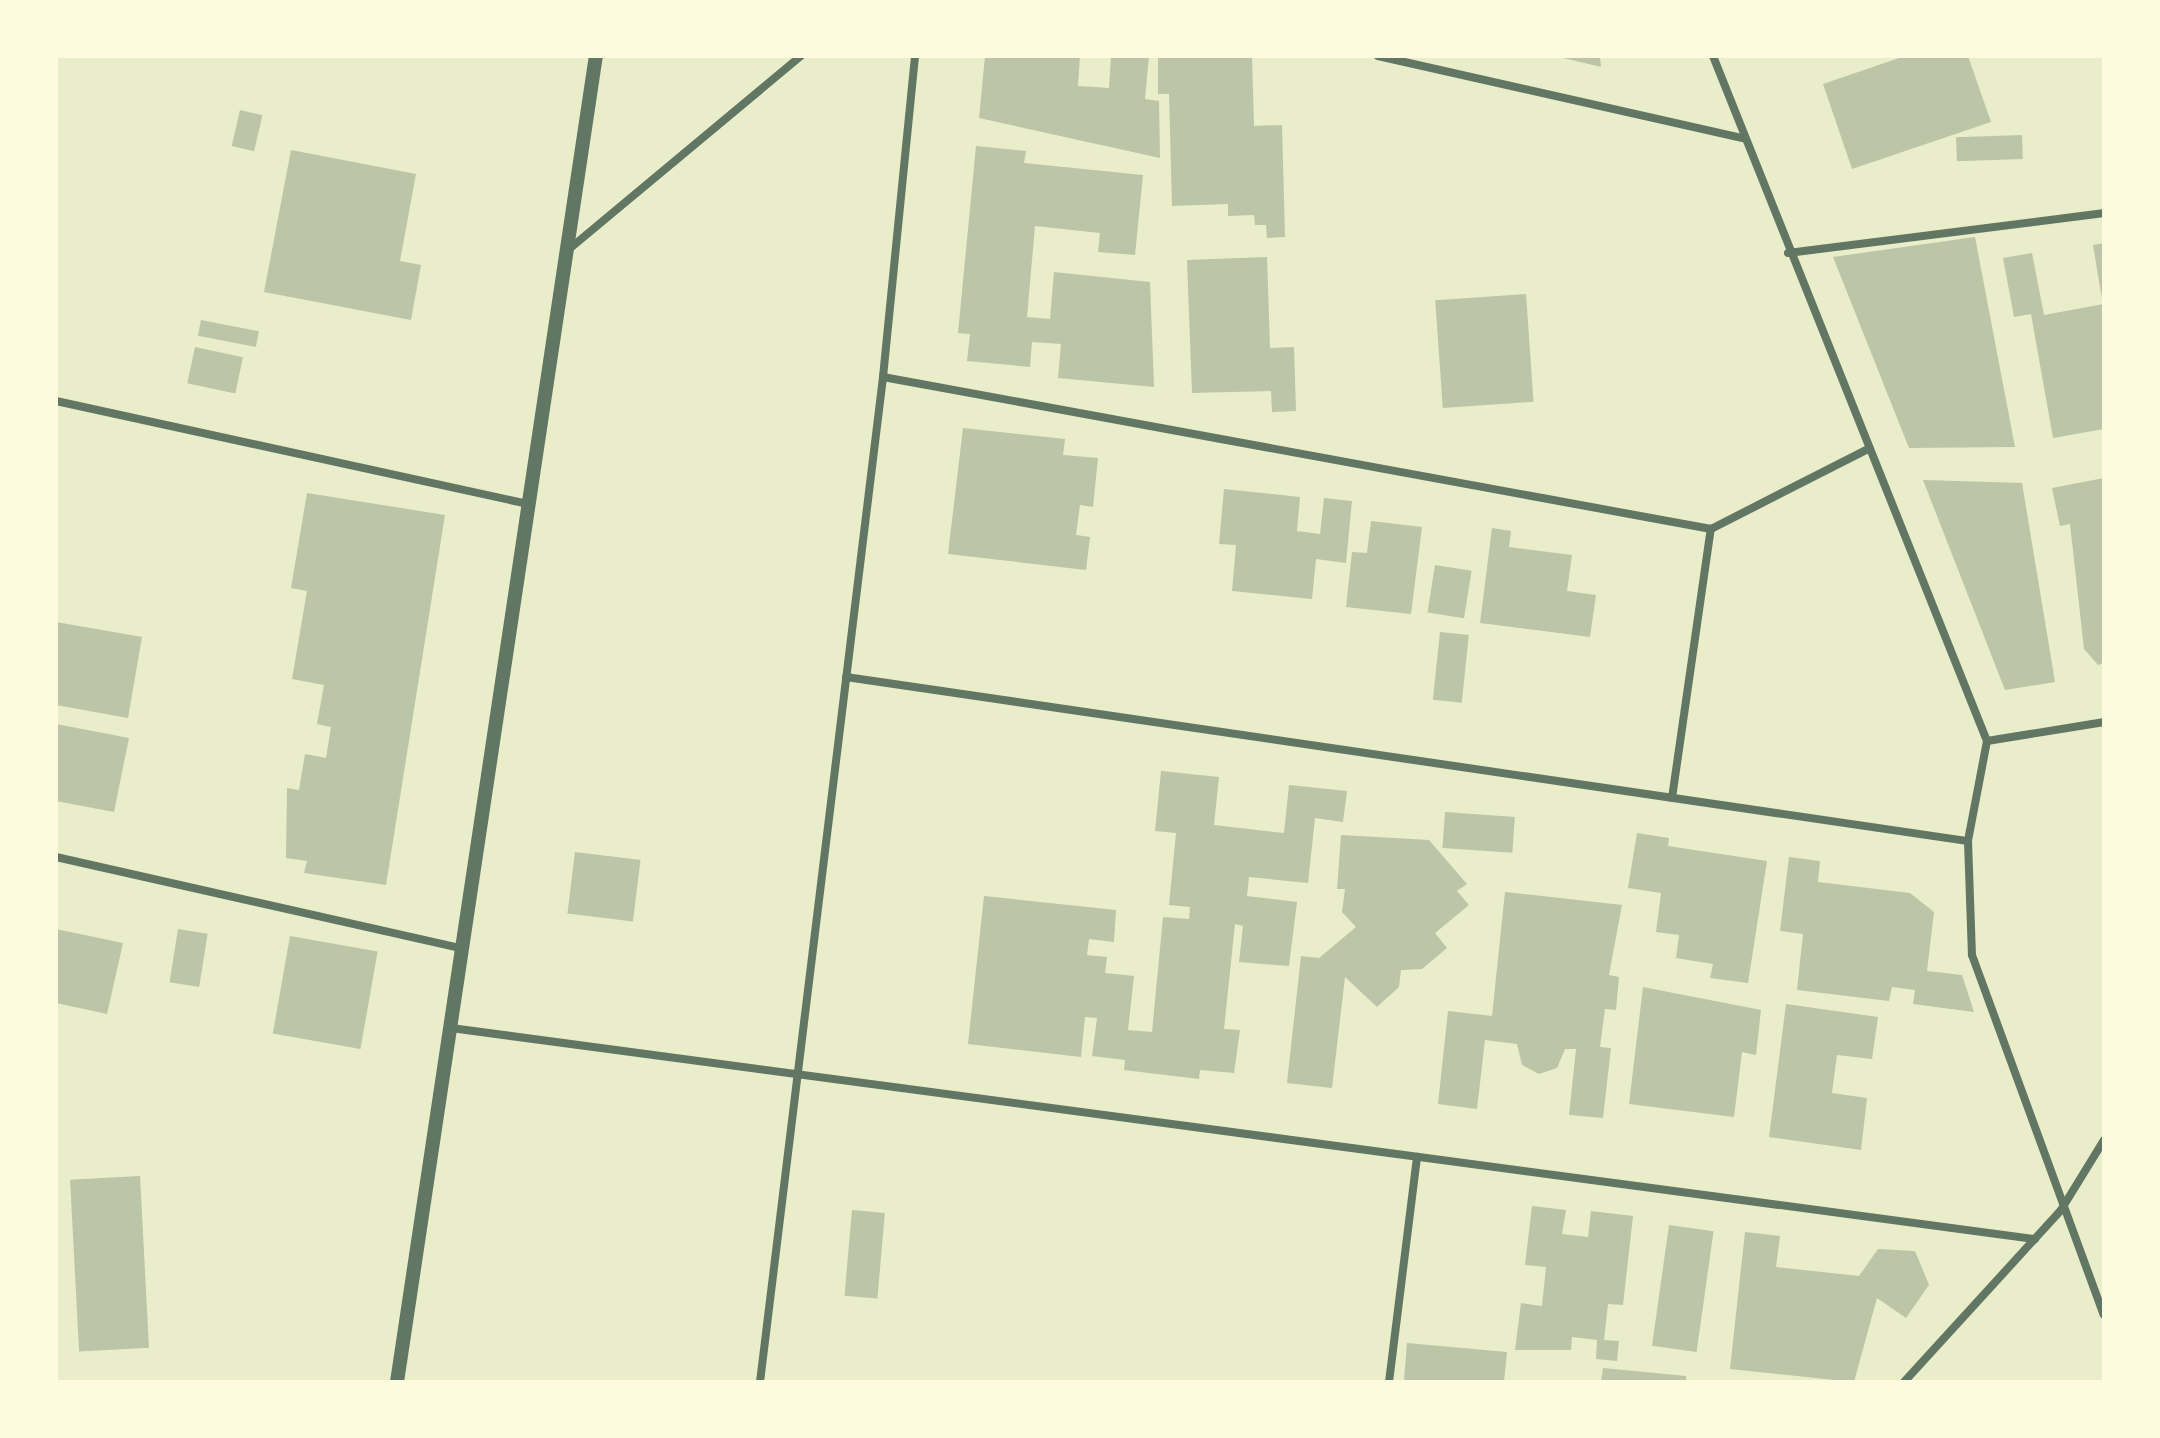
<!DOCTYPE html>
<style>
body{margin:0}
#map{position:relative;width:2160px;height:1438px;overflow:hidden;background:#e9edc9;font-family:Lora,serif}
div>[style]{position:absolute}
.building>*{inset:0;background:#bcc5a7;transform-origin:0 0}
.minor>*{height:8px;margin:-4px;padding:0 4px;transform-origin:4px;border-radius:4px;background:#617663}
.tertiary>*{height:14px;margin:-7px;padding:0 7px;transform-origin:7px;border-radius:7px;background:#617663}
span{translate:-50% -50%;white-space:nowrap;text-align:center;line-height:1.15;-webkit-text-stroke:8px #fefae0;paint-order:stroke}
.frame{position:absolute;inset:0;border:58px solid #fefae0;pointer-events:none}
</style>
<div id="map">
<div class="building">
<div style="clip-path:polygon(985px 56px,1080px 56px,1078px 86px,1109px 88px,1111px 56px,1149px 56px,1145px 99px,1159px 101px,1160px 158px,979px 118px)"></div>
<div style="clip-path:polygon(1158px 56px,1252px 56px,1254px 126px,1282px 125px,1285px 237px,1267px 238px,1266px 225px,1255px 225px,1254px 215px,1228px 216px,1228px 204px,1172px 206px,1169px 94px,1158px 94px)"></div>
<div style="clip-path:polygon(1559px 56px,1600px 56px,1601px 67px,1559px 57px)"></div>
<div style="clip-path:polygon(1905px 56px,1968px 56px,1991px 122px,1852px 169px,1823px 84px)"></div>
<div style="left:240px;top:110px;width:23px;height:37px;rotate:13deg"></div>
<div style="left:2022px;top:135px;width:24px;height:66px;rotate:88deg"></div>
<div style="clip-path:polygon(976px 146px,1026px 151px,1024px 163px,1143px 175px,1135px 255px,1098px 252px,1100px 233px,1035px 226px,1027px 317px,1050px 319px,1054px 272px,1150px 282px,1154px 387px,1058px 378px,1061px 344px,1032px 342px,1030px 367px,967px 361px,970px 334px,958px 333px)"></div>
<div style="clip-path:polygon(291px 150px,416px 174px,400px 261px,421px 265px,411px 320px,264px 292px)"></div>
<div style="clip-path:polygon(1975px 237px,2015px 447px,1909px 448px,1833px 257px)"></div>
<div style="clip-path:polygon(2104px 243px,2104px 299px,2102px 299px,2093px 245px)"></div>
<div style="clip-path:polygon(2032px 253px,2044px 315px,2104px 304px,2104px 429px,2053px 438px,2031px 314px,2014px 317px,2003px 258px)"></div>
<div style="clip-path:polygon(1267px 257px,1270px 348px,1294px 347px,1296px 411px,1272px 412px,1271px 391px,1192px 393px,1187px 260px)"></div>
<div style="left:1526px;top:294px;width:108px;height:91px;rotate:86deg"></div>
<div style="left:201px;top:320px;width:59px;height:16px;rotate:11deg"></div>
<div style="left:195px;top:347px;width:49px;height:37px;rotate:12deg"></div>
<div style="clip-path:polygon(963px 428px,1065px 439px,1063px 455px,1098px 458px,1093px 507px,1080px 505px,1076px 535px,1090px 537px,1086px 570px,948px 554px)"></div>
<div style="clip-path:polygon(2104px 478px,2104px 663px,2098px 665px,2084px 649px,2070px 524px,2060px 526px,2052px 488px)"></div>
<div style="clip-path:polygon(1923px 480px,2022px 483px,2055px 682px,2005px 690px)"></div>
<div style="clip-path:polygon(1224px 489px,1300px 497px,1297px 531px,1320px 534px,1324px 498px,1352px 501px,1346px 563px,1316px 559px,1312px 599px,1232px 591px,1236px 545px,1219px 544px)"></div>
<div style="clip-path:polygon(307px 493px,445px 515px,386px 885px,304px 873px,307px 861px,286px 858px,287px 788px,299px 790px,305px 754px,326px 758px,331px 727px,317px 724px,324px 685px,292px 679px,307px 591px,291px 588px)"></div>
<div style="clip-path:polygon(1371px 521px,1422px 527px,1411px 614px,1346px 607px,1352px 552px,1367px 553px)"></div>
<div style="clip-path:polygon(1492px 528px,1511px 531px,1509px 547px,1572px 555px,1567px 591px,1596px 595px,1590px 637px,1480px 623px)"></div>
<div style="left:1435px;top:565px;width:37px;height:48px;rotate:9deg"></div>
<div style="clip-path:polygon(56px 622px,142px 637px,128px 718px,56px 705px)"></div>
<div style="left:1440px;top:632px;width:29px;height:68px;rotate:6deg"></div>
<div style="clip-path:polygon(56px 724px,129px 738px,114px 812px,56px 801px)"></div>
<div style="clip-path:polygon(1161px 771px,1219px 777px,1214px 825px,1284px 833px,1289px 785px,1347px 791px,1343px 822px,1315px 818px,1308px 883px,1249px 877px,1247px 896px,1297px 902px,1289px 966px,1239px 962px,1243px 926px,1235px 924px,1224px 1029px,1240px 1030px,1234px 1073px,1200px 1070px,1199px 1079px,1124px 1070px,1125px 1060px,1092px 1056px,1097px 1018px,1085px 1017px,1081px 1057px,968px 1044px,984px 896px,1116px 910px,1114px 942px,1089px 939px,1087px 955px,1107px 957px,1105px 973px,1134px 976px,1128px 1030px,1152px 1032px,1163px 917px,1189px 919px,1190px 907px,1169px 905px,1176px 833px,1155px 831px)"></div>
<div style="left:1445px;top:812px;width:70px;height:36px;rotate:4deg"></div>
<div style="clip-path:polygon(1637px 833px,1669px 838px,1668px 846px,1767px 861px,1748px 983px,1710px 978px,1713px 964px,1676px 958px,1679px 935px,1656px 932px,1661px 893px,1628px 888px)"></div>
<div style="clip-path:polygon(1341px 835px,1429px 840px,1467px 884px,1457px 891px,1469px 905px,1435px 933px,1447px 948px,1422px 969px,1401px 970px,1399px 987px,1377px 1007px,1345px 977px,1332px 1088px,1287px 1083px,1301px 956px,1319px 958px,1356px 927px,1342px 912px,1345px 889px,1337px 889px)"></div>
<div style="left:575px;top:852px;width:66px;height:62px;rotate:7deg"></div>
<div style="clip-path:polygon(1789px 857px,1820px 861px,1818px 882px,1910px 893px,1934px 912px,1927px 971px,1962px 975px,1974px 1012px,1913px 1004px,1915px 990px,1892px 987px,1889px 1001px,1797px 990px,1803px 934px,1780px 931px)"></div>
<div style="clip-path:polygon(1505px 892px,1622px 905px,1609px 975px,1619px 977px,1616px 1010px,1605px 1009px,1600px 1047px,1611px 1048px,1603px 1118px,1569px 1115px,1576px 1049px,1565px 1049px,1557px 1068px,1539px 1074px,1522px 1065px,1517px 1044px,1485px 1040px,1477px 1109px,1438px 1104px,1448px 1011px,1492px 1016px)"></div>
<div style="clip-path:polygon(56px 929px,123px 943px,107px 1014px,56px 1003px)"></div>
<div style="left:178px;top:929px;width:30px;height:54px;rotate:9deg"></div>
<div style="left:290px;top:936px;width:89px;height:99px;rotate:10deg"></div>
<div style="clip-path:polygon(1643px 987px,1761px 1010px,1756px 1055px,1742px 1052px,1734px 1117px,1629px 1104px)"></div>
<div style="clip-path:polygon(1786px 1004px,1878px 1017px,1872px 1059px,1837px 1055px,1832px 1093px,1867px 1098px,1861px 1150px,1769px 1137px)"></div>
<div style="left:140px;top:1176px;width:172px;height:70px;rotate:87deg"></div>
<div style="clip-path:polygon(1532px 1206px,1566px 1210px,1562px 1234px,1588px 1237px,1591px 1211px,1633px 1216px,1623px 1305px,1608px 1304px,1604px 1340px,1619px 1341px,1617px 1361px,1596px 1359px,1597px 1340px,1572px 1337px,1571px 1350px,1515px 1350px,1521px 1303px,1542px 1306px,1546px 1267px,1525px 1265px)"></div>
<div style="left:852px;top:1210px;width:33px;height:86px;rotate:5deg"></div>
<div style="left:1669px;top:1225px;width:45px;height:122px;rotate:8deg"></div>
<div style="clip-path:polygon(1745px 1232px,1780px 1236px,1776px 1267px,1859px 1276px,1878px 1249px,1915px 1251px,1929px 1285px,1906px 1318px,1877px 1298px,1854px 1382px,1730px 1369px)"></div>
<div style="clip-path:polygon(1407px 1343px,1507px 1352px,1504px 1382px,1404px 1380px)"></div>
<div style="clip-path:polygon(1603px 1368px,1686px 1376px,1686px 1382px,1601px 1382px)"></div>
</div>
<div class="minor">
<div style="left:1378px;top:56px;width:376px;rotate:12.7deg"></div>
<div style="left:1713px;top:56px;width:738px;rotate:68.2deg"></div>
<div style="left:1987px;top:741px;width:102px;rotate:100.8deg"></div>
<div style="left:1968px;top:841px;width:114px;rotate:88deg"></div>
<div style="left:1972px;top:955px;width:383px;rotate:69.9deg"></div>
<div style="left:568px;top:250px;width:303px;rotate:-39.8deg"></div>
<div style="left:1788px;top:253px;width:319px;rotate:-7.2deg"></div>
<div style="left:883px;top:377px;width:842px;rotate:10.4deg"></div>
<div style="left:1711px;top:529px;width:176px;rotate:-27deg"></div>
<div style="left:56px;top:401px;width:485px;rotate:12.3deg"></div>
<div style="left:846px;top:677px;width:1134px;rotate:8.32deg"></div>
<div style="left:1987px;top:741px;width:119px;rotate:-9.2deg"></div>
<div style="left:1672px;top:798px;width:272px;rotate:-81.8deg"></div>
<div style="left:56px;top:857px;width:417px;rotate:12.7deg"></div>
<div style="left:451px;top:1028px;width:1598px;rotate:7.59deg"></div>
<div style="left:760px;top:1382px;width:1012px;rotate:-83.02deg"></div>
<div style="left:883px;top:377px;width:323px;rotate:-84.3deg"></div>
<div style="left:1389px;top:1382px;width:227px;rotate:-82.9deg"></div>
<div style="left:1904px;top:1382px;width:233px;rotate:-47.6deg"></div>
<div style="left:2061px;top:1210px;width:82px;rotate:-58.4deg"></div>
</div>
<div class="tertiary">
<div style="left:397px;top:1382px;width:1341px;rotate:-81.47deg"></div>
</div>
<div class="frame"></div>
</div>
